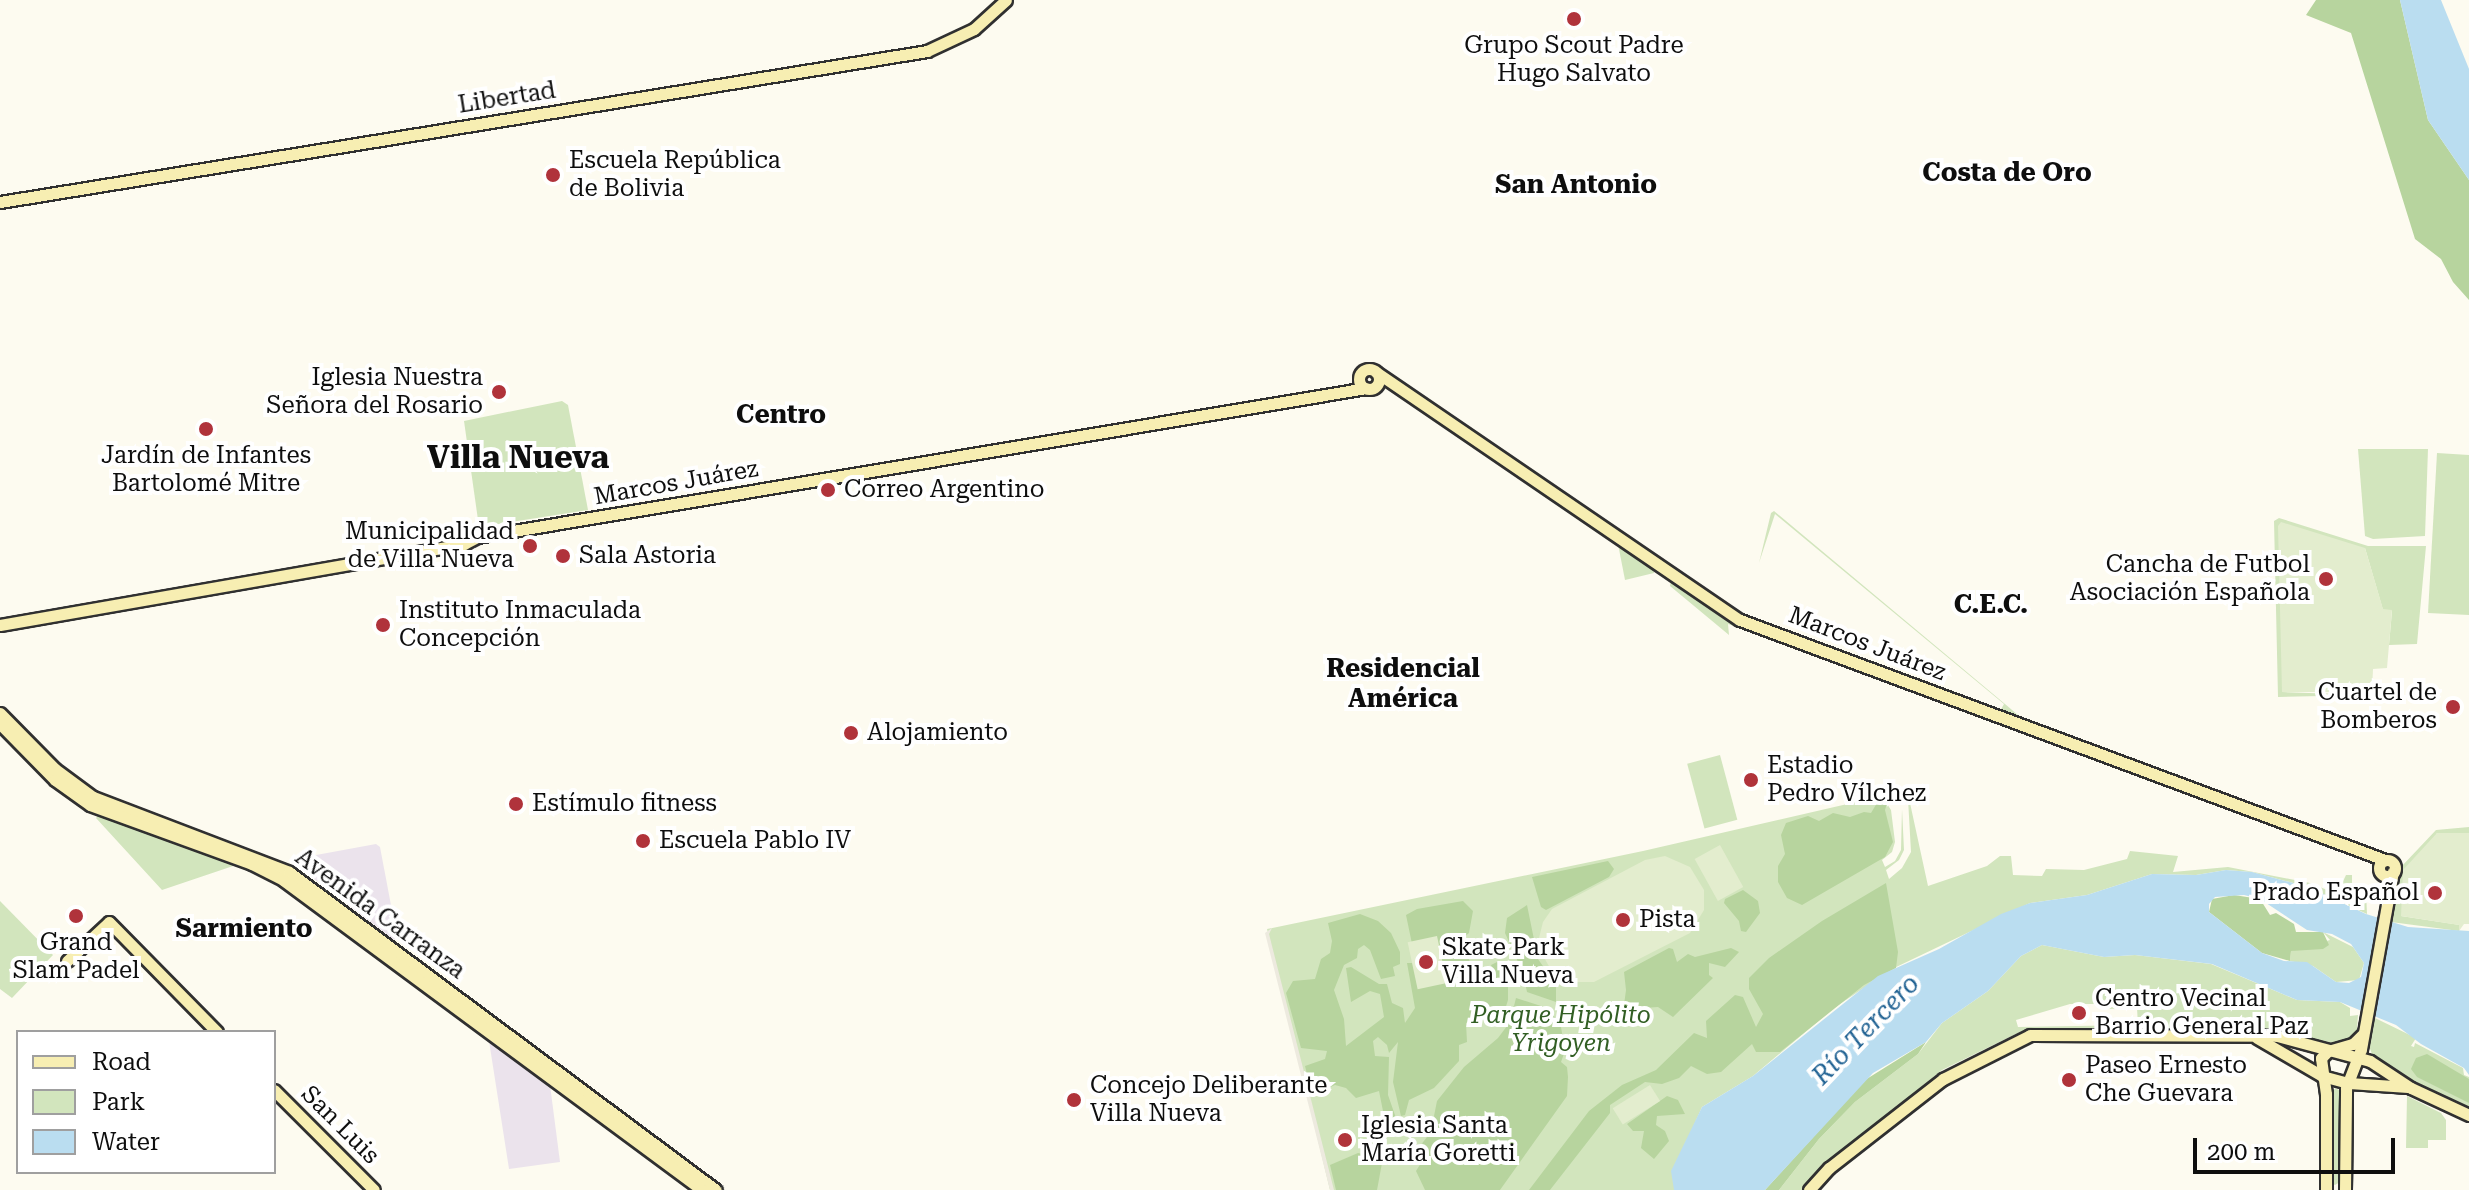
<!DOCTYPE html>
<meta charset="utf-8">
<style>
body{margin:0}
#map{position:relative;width:2469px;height:1190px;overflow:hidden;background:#fdfbf0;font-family:"Roboto Serif",serif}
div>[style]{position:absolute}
.industrial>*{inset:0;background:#ebe3ec}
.green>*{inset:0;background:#d2e5bd;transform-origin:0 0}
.forest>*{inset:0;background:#b7d49e}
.pitch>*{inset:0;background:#e3edce;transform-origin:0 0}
.plaza>*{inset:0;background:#edeadf}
.water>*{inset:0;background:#baddf0}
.roads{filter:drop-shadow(2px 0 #303030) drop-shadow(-2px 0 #303030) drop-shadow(0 2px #303030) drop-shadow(0 -2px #303030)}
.secondary>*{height:11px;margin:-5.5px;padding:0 5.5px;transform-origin:5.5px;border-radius:5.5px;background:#f7eeb2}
.secondary>.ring{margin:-5.5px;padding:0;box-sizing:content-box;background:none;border:11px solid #f7eeb2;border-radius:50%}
.dots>*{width:22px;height:22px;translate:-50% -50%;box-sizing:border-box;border:4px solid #fff;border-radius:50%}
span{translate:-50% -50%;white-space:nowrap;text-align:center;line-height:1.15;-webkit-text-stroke:8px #fff;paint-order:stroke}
.poi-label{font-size:24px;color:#0e0e0e}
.left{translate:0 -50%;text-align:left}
.right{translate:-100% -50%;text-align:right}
.street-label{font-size:24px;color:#0e0e0e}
.park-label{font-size:24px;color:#325f24;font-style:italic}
.neighbourhood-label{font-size:26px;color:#0e0e0e;font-weight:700}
.water-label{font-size:26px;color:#236494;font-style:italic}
.district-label{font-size:32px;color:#0e0e0e;font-weight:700}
.legend{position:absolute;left:16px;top:1030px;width:260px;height:144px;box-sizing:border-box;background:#fff;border:2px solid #9f9f9f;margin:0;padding:10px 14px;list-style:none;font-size:24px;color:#0e0e0e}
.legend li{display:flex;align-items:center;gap:16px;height:40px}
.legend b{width:40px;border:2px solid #9f9f9f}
.scale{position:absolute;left:2193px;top:1138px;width:202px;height:36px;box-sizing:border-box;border:4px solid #0e0e0e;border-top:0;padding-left:10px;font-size:24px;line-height:28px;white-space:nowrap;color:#0e0e0e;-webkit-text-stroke:6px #fff;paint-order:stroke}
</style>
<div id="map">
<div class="industrial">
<div style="clip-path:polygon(376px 844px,380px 847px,397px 937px,394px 940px,289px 860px)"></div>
<div style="clip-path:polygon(489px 1041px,550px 1085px,560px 1162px,509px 1169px)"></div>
</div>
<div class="green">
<div style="clip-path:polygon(562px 401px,568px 405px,588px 510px,479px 527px,464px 421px)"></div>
<div style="clip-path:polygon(2358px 449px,2428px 449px,2425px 536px,2373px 539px,2365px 536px)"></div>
<div style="clip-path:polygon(2437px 453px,2469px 455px,2469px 615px,2428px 613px)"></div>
<div style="clip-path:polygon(1774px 511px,2005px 704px,2025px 721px,1999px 713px,2004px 704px,1775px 514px,1759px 563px,1771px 513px)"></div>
<div style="clip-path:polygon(2279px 518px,2368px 546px,2426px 546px,2417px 644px,2389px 645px,2392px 611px,2383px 610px,2365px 548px,2282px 692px,2369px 695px,2278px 697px,2274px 521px)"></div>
<div style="clip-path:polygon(1618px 544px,1653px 568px,1654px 573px,1625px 580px)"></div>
<div style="clip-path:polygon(1671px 580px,1724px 617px,1802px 651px,1728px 624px,1729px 635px,1670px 586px)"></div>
<div style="left:1720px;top:755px;width:67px;height:34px;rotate:75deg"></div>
<div style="clip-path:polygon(1882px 796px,1891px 810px,1895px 842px,1892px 852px,1882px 860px,1885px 867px,1895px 861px,1901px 850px,1902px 809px,1904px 850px,1899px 860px,1886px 870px,1889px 879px,1902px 868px,1911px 852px,1908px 799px,1912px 796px,1919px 799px,1910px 803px,1928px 886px,1987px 866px,2000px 856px,2011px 856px,2013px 875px,2042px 876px,2046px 869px,2084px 870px,2127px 859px,2130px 851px,2178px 856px,2173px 872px,2228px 867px,2310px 883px,2337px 894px,2346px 875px,2352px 875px,2352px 886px,2364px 885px,2366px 892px,2367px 914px,2308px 887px,2252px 872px,2226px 870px,2196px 875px,2152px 874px,2087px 895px,2030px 903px,1892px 969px,1834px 1008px,1753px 1076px,1702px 1107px,1678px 1161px,1674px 1190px,1330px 1190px,1267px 929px,1643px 851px)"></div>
<div style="clip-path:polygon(99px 814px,118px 823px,239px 864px,162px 890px,96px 818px)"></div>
<div style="clip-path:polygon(2469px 827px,2469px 833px,2437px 833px,2401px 916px,2460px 925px,2459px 931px,2391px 922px,2396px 878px,2401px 867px,2436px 830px)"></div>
<div style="clip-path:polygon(0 901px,53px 955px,12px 998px,0 989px)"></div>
<div style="clip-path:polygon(2323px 932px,2353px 947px,2364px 963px,2359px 980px,2336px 982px,2313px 966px,2290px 961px,2291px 951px,2330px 940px)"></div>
<div style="clip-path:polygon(evenodd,2042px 945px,2104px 957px,2135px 955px,2211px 964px,2297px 1000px,2340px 1002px,2350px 1008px,2350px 1016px,2358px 1015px,2357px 1028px,2360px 1029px,2352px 1040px,2339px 1044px,2265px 1030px,2022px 1031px,1942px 1070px,1824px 1166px,1803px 1190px,1779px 1190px,1819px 1139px,1855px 1102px,1918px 1054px,1942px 1023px,1988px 991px,2021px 956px,2042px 945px,2070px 1004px,2098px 1004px,2106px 1009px,2137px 1008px,2138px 1025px,2018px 1027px,2016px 1020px,2070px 1004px)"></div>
<div style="clip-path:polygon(2375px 1018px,2416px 1038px,2411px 1046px,2414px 1047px,2415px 1043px,2463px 1068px,2464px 1075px,2469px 1077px,2469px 1109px,2406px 1080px,2373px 1057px,2368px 1043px)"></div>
<div style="clip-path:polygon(2336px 1088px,2341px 1092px,2340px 1182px,2335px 1185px,2331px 1183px,2330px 1093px)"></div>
<div style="clip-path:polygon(2407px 1096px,2441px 1113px,2446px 1120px,2446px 1140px,2428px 1140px,2428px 1148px,2406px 1148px)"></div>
</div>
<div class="forest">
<div style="clip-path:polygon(2316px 0,2400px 0,2428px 120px,2469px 180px,2469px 300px,2453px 282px,2441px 259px,2415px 239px,2351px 33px,2306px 15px)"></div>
<div style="clip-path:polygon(1888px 800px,1885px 810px,1893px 842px,1885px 857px,1802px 905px,1787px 898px,1778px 882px,1778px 866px,1785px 854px,1781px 835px,1786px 823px,1808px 816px,1819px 821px,1833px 813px,1850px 817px,1864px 812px,1871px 813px,1877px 803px)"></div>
<div style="clip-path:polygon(1608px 861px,1614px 869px,1609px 877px,1546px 910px,1541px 907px,1532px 877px)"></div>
<div style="clip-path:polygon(1886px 883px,1898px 952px,1896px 968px,1864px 985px,1780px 1052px,1756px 1052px,1752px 1044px,1721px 1072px,1707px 1074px,1691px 1066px,1679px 1078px,1662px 1084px,1645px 1082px,1610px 1105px,1610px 1113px,1550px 1190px,1529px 1190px,1589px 1111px,1622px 1085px,1656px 1070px,1694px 1033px,1707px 1038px,1706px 1021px,1735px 995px,1743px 997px,1756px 1027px,1763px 1014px,1749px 989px,1749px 978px,1769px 958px,1822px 921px)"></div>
<div style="clip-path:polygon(1743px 890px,1758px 901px,1760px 913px,1746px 932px,1741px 931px,1739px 921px,1724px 903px,1725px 899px)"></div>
<div style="clip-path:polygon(2234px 895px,2260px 899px,2270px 915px,2276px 913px,2294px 924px,2296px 932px,2323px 932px,2329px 945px,2323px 949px,2291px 951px,2290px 961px,2262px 953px,2209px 912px,2212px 899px)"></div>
<div style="clip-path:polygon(1463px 901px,1473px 911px,1469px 933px,1462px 939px,1471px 965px,1491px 983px,1495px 978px,1491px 965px,1497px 962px,1508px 980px,1508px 1000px,1502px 1019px,1493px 1021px,1482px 1013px,1466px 1023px,1467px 1042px,1459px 1045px,1459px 1061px,1434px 1088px,1409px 1100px,1405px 1115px,1401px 1116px,1393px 1082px,1398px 1042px,1389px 1053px,1387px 1045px,1378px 1037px,1373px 1041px,1375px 1056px,1389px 1057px,1388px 1095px,1397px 1121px,1391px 1121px,1383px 1111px,1379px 1091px,1356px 1098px,1346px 1088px,1335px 1085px,1317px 1093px,1311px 1090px,1305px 1066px,1325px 1059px,1327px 1051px,1301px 1048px,1286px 993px,1293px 981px,1315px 979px,1321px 959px,1330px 953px,1332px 941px,1328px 923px,1360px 914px,1378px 921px,1391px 933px,1400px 952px,1400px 964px,1393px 967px,1395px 976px,1381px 979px,1370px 950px,1364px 945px,1358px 949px,1357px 958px,1344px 965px,1334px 990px,1344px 1019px,1346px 1046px,1384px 1017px,1380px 994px,1370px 991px,1351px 1002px,1346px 968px,1351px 967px,1379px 984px,1387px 984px,1392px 1003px,1403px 1008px,1405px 1023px,1415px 1008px,1407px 963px,1416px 963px,1406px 915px,1417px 909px)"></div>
<div style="clip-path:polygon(1527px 905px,1538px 959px,1556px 985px,1556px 1002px,1527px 992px,1523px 973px,1505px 933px,1507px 918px)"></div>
<div style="clip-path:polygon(1669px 948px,1673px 949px,1677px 962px,1688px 954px,1695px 957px,1731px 948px,1739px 952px,1725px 967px,1709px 963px,1709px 975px,1713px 978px,1673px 1017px,1658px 1007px,1643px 1008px,1627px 1018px,1623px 1012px,1626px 990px,1624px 972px)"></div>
<div style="clip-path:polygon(1516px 998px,1541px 1006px,1560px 1021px,1565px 1051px,1561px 1062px,1567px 1067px,1568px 1077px,1567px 1096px,1500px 1190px,1425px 1190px,1416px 1171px,1421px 1163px,1420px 1146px,1427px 1137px,1440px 1132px,1434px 1116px,1437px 1101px,1464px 1067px,1498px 1038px,1510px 1022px)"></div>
<div style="clip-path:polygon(1926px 1042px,1918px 1054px,1855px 1102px,1819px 1139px,1779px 1190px,1765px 1190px,1865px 1080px)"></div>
<div style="clip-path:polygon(2427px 1054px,2469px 1079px,2469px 1103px,2417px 1077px,2411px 1069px,2416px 1058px)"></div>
<div style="clip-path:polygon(1667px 1096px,1678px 1100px,1685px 1114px,1657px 1116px,1656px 1125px,1665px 1131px,1669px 1141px,1654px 1159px,1641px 1148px,1644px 1131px,1633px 1131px,1627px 1124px)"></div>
<div style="clip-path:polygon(1358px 1153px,1380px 1158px,1382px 1163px,1377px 1190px,1336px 1190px,1330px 1165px)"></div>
</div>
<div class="pitch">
<div style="clip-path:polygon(2281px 522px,2365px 548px,2383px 609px,2392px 610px,2387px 668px,2373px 669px,2372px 692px,2282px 692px,2278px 526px)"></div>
<div style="clip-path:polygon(2437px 833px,2469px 833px,2469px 924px,2464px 924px,2459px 931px,2459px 925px,2401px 916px,2403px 870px)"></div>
<div style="left:1720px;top:845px;width:48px;height:29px;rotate:61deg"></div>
<div style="clip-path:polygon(1665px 856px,1690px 867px,1704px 890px,1704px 910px,1690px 933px,1594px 982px,1570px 982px,1550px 968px,1542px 954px,1539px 938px,1543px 922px,1552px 909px,1645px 860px)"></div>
<div style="left:1437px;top:936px;width:48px;height:30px;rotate:78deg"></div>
<div style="left:1650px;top:1085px;width:19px;height:44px;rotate:58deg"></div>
</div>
<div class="plaza">
<div style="clip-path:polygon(1272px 928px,1269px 934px,1334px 1190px,1330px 1190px,1265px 933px)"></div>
</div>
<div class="water">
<div style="clip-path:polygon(2400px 0,2441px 0,2469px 69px,2469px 180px,2428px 120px)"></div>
<div style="clip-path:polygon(evenodd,2226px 870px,2252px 872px,2308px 887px,2366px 914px,2408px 927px,2469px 931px,2469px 1075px,2464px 1068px,2421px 1044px,2396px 1025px,2340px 1002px,2297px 1000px,2212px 964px,2135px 955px,2104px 957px,2042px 945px,2021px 956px,1988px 991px,1942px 1023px,1926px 1042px,1873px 1073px,1765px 1190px,1674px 1190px,1671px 1171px,1702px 1107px,1753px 1076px,1878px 976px,1939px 949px,2001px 914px,2030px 903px,2087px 895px,2152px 874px,2196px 875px,2226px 870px,2244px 895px,2260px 899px,2307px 930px,2332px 934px,2351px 944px,2364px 963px,2361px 977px,2349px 983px,2336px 982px,2307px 962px,2284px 961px,2262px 953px,2209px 912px,2209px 904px,2215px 897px,2244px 895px)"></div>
</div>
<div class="roads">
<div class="secondary">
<div style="left:0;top:202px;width:939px;rotate:-9.25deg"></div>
<div style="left:927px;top:51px;width:52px;rotate:-25.1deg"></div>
<div style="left:974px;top:29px;width:43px;rotate:-42.2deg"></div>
<div class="ring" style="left:1359px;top:369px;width:9px;height:9px"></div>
<div style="left:1376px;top:372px;width:440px;rotate:34.3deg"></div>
<div style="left:1740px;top:620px;width:688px;rotate:20.41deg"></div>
<div style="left:0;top:625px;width:471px;rotate:-9.9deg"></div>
<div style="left:464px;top:544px;width:15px;rotate:-28deg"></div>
<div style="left:477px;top:537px;width:901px;rotate:-9.51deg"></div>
<div style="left:0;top:713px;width:78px;rotate:45.5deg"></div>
<div style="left:55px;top:769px;width:47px;rotate:36.4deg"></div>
<div style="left:93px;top:797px;width:210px;rotate:20.9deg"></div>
<div style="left:289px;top:872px;width:532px;rotate:36.68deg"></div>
<div style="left:0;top:724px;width:78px;rotate:45.5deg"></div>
<div style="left:55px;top:780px;width:43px;rotate:35.5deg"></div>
<div style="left:90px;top:805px;width:172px;rotate:20deg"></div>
<div style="left:252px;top:864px;width:35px;rotate:27deg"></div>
<div style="left:283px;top:880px;width:521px;rotate:36.5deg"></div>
<div class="ring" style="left:2379px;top:860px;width:5px;height:5px"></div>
<div style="left:67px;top:961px;width:57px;rotate:-42.9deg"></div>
<div style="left:109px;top:922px;width:154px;rotate:45.5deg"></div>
<div style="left:2257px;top:1038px;width:75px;rotate:30.3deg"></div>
<div style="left:2322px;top:1076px;width:28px;rotate:15deg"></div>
<div style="left:2349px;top:1083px;width:59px;rotate:3.9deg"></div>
<div style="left:274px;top:1090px;width:141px;rotate:45deg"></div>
<div style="left:1809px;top:1190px;width:30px;rotate:-48deg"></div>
<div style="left:1829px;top:1168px;width:145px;rotate:-38deg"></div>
<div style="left:1943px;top:1079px;width:97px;rotate:-26.8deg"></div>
<div style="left:2030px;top:1035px;width:247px;rotate:0.2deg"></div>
<div style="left:2277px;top:1036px;width:96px;rotate:15deg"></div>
<div style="left:2370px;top:1061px;width:49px;rotate:33.4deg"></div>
<div style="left:2411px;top:1088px;width:64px;rotate:25deg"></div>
<div style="left:2326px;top:1190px;width:96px;rotate:-90deg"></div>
<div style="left:2326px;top:1094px;width:36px;rotate:-98deg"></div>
<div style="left:2321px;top:1058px;width:10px;rotate:-45deg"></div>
<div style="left:2328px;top:1051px;width:26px;rotate:-16deg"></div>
<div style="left:2353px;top:1044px;width:14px;rotate:-45deg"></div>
<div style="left:2345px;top:1190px;width:102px;rotate:-89.4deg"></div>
<div style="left:2346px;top:1088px;width:42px;rotate:-69deg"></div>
<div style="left:2361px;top:1049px;width:180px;rotate:-79.8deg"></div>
</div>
</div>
<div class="dots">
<div style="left:1574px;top:19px;background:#b0333b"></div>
<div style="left:553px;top:175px;background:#b0333b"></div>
<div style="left:499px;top:392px;background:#b0333b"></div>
<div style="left:206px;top:429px;background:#b0333b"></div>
<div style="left:828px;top:490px;background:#b0333b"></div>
<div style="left:530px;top:546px;background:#b0333b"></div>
<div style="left:563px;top:556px;background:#b0333b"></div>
<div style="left:2326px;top:579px;background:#b0333b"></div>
<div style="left:383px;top:625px;background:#b0333b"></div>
<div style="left:2453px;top:707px;background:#b0333b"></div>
<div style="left:851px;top:733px;background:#b0333b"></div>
<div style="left:1751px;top:780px;background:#b0333b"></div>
<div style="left:516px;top:804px;background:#b0333b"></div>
<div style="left:643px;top:841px;background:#b0333b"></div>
<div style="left:2435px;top:893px;background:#b0333b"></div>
<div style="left:76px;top:916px;background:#b0333b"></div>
<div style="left:1623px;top:920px;background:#b0333b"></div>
<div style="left:1426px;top:962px;background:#b0333b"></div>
<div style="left:2079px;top:1013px;background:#b0333b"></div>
<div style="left:2069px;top:1080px;background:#b0333b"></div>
<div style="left:1074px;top:1100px;background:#b0333b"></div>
<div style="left:1345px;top:1140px;background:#b0333b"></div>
</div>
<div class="poi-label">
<span style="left:1574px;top:60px">Grupo Scout Padre<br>Hugo Salvato</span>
<span class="left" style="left:569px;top:175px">Escuela República<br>de Bolivia</span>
<span class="right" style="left:483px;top:392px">Iglesia Nuestra<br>Señora del Rosario</span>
<span style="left:206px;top:470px">Jardín de Infantes<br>Bartolomé Mitre</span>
<span class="left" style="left:844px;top:490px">Correo Argentino</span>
<span class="right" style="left:514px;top:546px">Municipalidad<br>de Villa Nueva</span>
<span class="left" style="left:579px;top:556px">Sala Astoria</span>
<span class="right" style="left:2310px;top:579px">Cancha de Futbol<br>Asociación Española</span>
<span class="left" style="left:399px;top:625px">Instituto Inmaculada<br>Concepción</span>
<span class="right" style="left:2437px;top:707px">Cuartel de<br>Bomberos</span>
<span class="left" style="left:867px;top:733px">Alojamiento</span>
<span class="left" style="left:1767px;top:780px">Estadio<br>Pedro Vílchez</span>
<span class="left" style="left:532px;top:804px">Estímulo fitness</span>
<span class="left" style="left:659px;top:841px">Escuela Pablo IV</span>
<span class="right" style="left:2419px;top:893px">Prado Español</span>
<span class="left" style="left:1639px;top:920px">Pista</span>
<span style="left:76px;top:957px">Grand<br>Slam Padel</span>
<span class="left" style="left:1442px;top:962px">Skate Park<br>Villa Nueva</span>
<span class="left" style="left:2095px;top:1013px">Centro Vecinal<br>Barrio General Paz</span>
<span class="left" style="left:2085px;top:1080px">Paseo Ernesto<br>Che Guevara</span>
<span class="left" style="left:1090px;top:1100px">Concejo Deliberante<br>Villa Nueva</span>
<span class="left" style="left:1361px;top:1140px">Iglesia Santa<br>María Goretti</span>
</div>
<div class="street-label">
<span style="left:507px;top:98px;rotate:-9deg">Libertad</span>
<span style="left:676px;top:483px;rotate:-10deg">Marcos Juárez</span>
<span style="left:1867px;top:644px;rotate:21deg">Marcos Juárez</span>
<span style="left:380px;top:914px;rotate:36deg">Avenida Carranza</span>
<span style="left:340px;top:1125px;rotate:45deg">San Luis</span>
</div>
<div class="park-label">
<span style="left:1561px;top:1030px">Parque Hipólito<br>Yrigoyen</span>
</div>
<div class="neighbourhood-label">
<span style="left:2007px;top:173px">Costa de Oro</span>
<span style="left:1576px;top:185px">San Antonio</span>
<span style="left:781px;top:415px">Centro</span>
<span style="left:1991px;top:605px">C.E.C.</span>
<span style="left:1403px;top:684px">Residencial<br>América</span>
<span style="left:244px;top:929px">Sarmiento</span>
</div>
<div class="water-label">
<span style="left:1866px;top:1030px;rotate:-46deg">Río Tercero</span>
</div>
<div class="district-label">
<span style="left:518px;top:457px">Villa Nueva</span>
</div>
<ul class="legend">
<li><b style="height:10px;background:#f7eeb2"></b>Road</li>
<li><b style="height:22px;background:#d2e5bd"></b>Park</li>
<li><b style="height:22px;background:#baddf0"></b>Water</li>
</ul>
<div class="scale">200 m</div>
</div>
